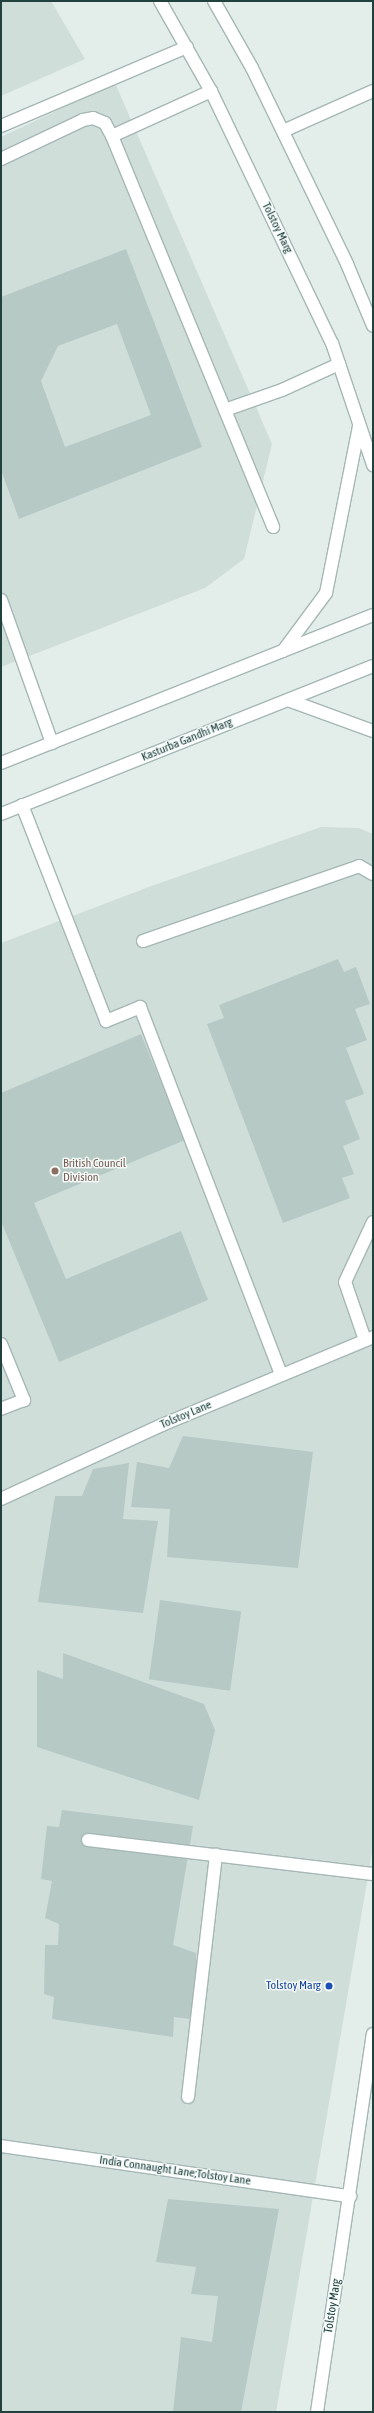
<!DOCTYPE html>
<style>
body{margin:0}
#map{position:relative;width:374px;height:2413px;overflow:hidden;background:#e3eeeb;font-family:"Asap Condensed",sans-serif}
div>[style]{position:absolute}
.built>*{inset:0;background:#d0deda}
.building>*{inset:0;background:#b7c9c4;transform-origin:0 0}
.roads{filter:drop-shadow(1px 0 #a5b7b4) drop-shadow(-1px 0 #a5b7b4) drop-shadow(0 1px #a5b7b4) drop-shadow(0 -1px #a5b7b4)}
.service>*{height:12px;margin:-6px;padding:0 6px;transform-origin:6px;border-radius:6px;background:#fff}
.minor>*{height:12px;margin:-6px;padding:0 6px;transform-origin:6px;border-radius:6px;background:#fff}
.secondary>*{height:12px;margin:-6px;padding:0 6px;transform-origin:6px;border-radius:6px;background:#fff}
.dots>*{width:11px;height:11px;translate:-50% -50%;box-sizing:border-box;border:2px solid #f4faf8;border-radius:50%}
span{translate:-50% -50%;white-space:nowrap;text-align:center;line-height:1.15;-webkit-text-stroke:3px #f4faf8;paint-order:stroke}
.street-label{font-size:12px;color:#20413e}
.education-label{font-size:12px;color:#785e54}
.left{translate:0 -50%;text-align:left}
.transit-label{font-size:12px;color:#164399}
.right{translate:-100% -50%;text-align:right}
.frame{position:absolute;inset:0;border:2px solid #20413e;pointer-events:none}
</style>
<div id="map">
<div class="built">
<div style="clip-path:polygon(1px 1px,51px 1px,85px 59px,1px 96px)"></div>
<div style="clip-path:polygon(115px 83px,272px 444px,244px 559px,205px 588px,1px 667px,1px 137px)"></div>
<div style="clip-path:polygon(321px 827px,359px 828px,373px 834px,373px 1847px,276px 2412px,1px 2412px,1px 943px,154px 885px)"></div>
</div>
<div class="building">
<div style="clip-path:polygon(evenodd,126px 249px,202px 447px,19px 519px,1px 470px,1px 297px,126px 249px,117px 324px,151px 415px,65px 447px,41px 381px,58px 346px,117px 324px)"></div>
<div style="clip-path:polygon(338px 959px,344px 972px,356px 967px,370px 1004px,355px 1009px,367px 1040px,346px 1048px,364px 1094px,345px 1101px,360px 1139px,343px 1146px,354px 1174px,342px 1178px,350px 1198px,283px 1223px,207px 1024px,224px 1018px,219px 1005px)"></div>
<div style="clip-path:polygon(141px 1034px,185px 1140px,34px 1203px,66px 1279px,181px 1231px,208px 1300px,59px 1362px,1px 1221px,1px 1093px)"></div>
<div style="clip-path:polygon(183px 1436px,313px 1452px,298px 1568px,167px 1557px,170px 1509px,131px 1507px,137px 1462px,169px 1468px)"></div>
<div style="clip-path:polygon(129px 1463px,123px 1519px,158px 1521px,143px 1613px,38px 1602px,55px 1496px,82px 1496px,93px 1469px)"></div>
<div style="left:160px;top:1600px;width:82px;height:80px;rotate:8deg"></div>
<div style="clip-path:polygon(63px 1653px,204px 1704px,215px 1730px,199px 1800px,37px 1747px,37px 1670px,63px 1679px)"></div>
<div style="clip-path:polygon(62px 1810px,193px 1826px,173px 1945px,196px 1953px,197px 2020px,174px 2017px,173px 2037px,52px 2019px,54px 1997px,44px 1994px,45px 1945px,58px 1945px,59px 1924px,45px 1918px,52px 1881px,41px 1879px,47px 1826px,59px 1827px)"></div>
<div style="clip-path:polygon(168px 2199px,279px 2209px,241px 2412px,173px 2412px,181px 2337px,212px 2342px,218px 2296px,191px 2294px,196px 2267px,156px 2262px)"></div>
</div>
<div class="roads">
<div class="service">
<div style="left:283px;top:131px;width:98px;rotate:-24deg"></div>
<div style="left:112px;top:136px;width:423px;rotate:67.6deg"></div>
<div style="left:1px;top:159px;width:91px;rotate:-25.4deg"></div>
<div style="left:83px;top:120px;width:10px;rotate:-11deg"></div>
<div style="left:93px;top:118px;width:13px;rotate:23deg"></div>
<div style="left:105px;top:123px;width:15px;rotate:62deg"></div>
<div style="left:112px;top:136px;width:109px;rotate:-24.4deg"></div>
<div style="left:225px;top:410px;width:60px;rotate:-19.3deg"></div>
<div style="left:282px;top:390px;width:63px;rotate:-24.5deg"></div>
<div style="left:1px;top:600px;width:152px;rotate:70.4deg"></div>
<div style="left:22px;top:805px;width:232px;rotate:68.7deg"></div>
<div style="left:106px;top:1021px;width:37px;rotate:-22deg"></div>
<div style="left:140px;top:1007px;width:394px;rotate:69deg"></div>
<div style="left:143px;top:941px;width:229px;rotate:-19.1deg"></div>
<div style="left:359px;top:866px;width:16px;rotate:30deg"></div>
<div style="left:365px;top:1340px;width:61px;rotate:-109deg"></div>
<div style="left:345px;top:1282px;width:66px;rotate:-65deg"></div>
<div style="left:1px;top:1344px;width:61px;rotate:67.7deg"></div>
<div style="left:24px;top:1400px;width:25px;rotate:159deg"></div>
<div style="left:88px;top:1840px;width:287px;rotate:6.8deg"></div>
<div style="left:188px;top:2097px;width:244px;rotate:-83.4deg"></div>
<div style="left:1px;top:2146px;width:353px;rotate:8.2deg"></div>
</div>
<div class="minor">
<div style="left:1px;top:126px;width:202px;rotate:-23deg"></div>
<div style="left:1px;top:1499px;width:177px;rotate:-24.7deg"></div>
<div style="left:162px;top:1425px;width:229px;rotate:-22.6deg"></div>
</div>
<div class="secondary">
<div style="left:160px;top:1px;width:103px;rotate:60.5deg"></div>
<div style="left:211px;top:91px;width:280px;rotate:64.4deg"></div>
<div style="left:332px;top:343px;width:129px;rotate:71.4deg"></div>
<div style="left:214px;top:1px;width:77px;rotate:60.4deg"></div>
<div style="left:252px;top:68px;width:218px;rotate:64.1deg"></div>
<div style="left:347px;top:264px;width:67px;rotate:67.2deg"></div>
<div style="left:283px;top:651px;width:72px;rotate:-53.4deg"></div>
<div style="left:326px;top:593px;width:169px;rotate:-78.8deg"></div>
<div style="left:288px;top:700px;width:90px;rotate:20deg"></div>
<div style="left:1px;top:763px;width:400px;rotate:-21.7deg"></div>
<div style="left:1px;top:814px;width:400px;rotate:-21.7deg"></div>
<div style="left:317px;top:2412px;width:382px;rotate:-81.6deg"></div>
</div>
</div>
<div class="dots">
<div style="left:55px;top:1171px;background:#8d6e63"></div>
<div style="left:329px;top:1986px;background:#1a4fb4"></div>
</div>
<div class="street-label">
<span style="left:277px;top:228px;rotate:64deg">Tolstoy Marg</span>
<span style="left:187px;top:740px;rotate:-22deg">Kasturba Gandhi Marg</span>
<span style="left:186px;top:1415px;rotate:-23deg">Tolstoy Lane</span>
<span style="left:175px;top:2171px;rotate:8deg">India Connaught Lane;Tolstoy Lane</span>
<span style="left:333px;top:2306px;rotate:-81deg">Tolstoy Marg</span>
</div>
<div class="education-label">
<span class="left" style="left:63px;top:1171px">British Council<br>Division</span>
</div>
<div class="transit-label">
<span class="right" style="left:321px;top:1986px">Tolstoy Marg</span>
</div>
<div class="frame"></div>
</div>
